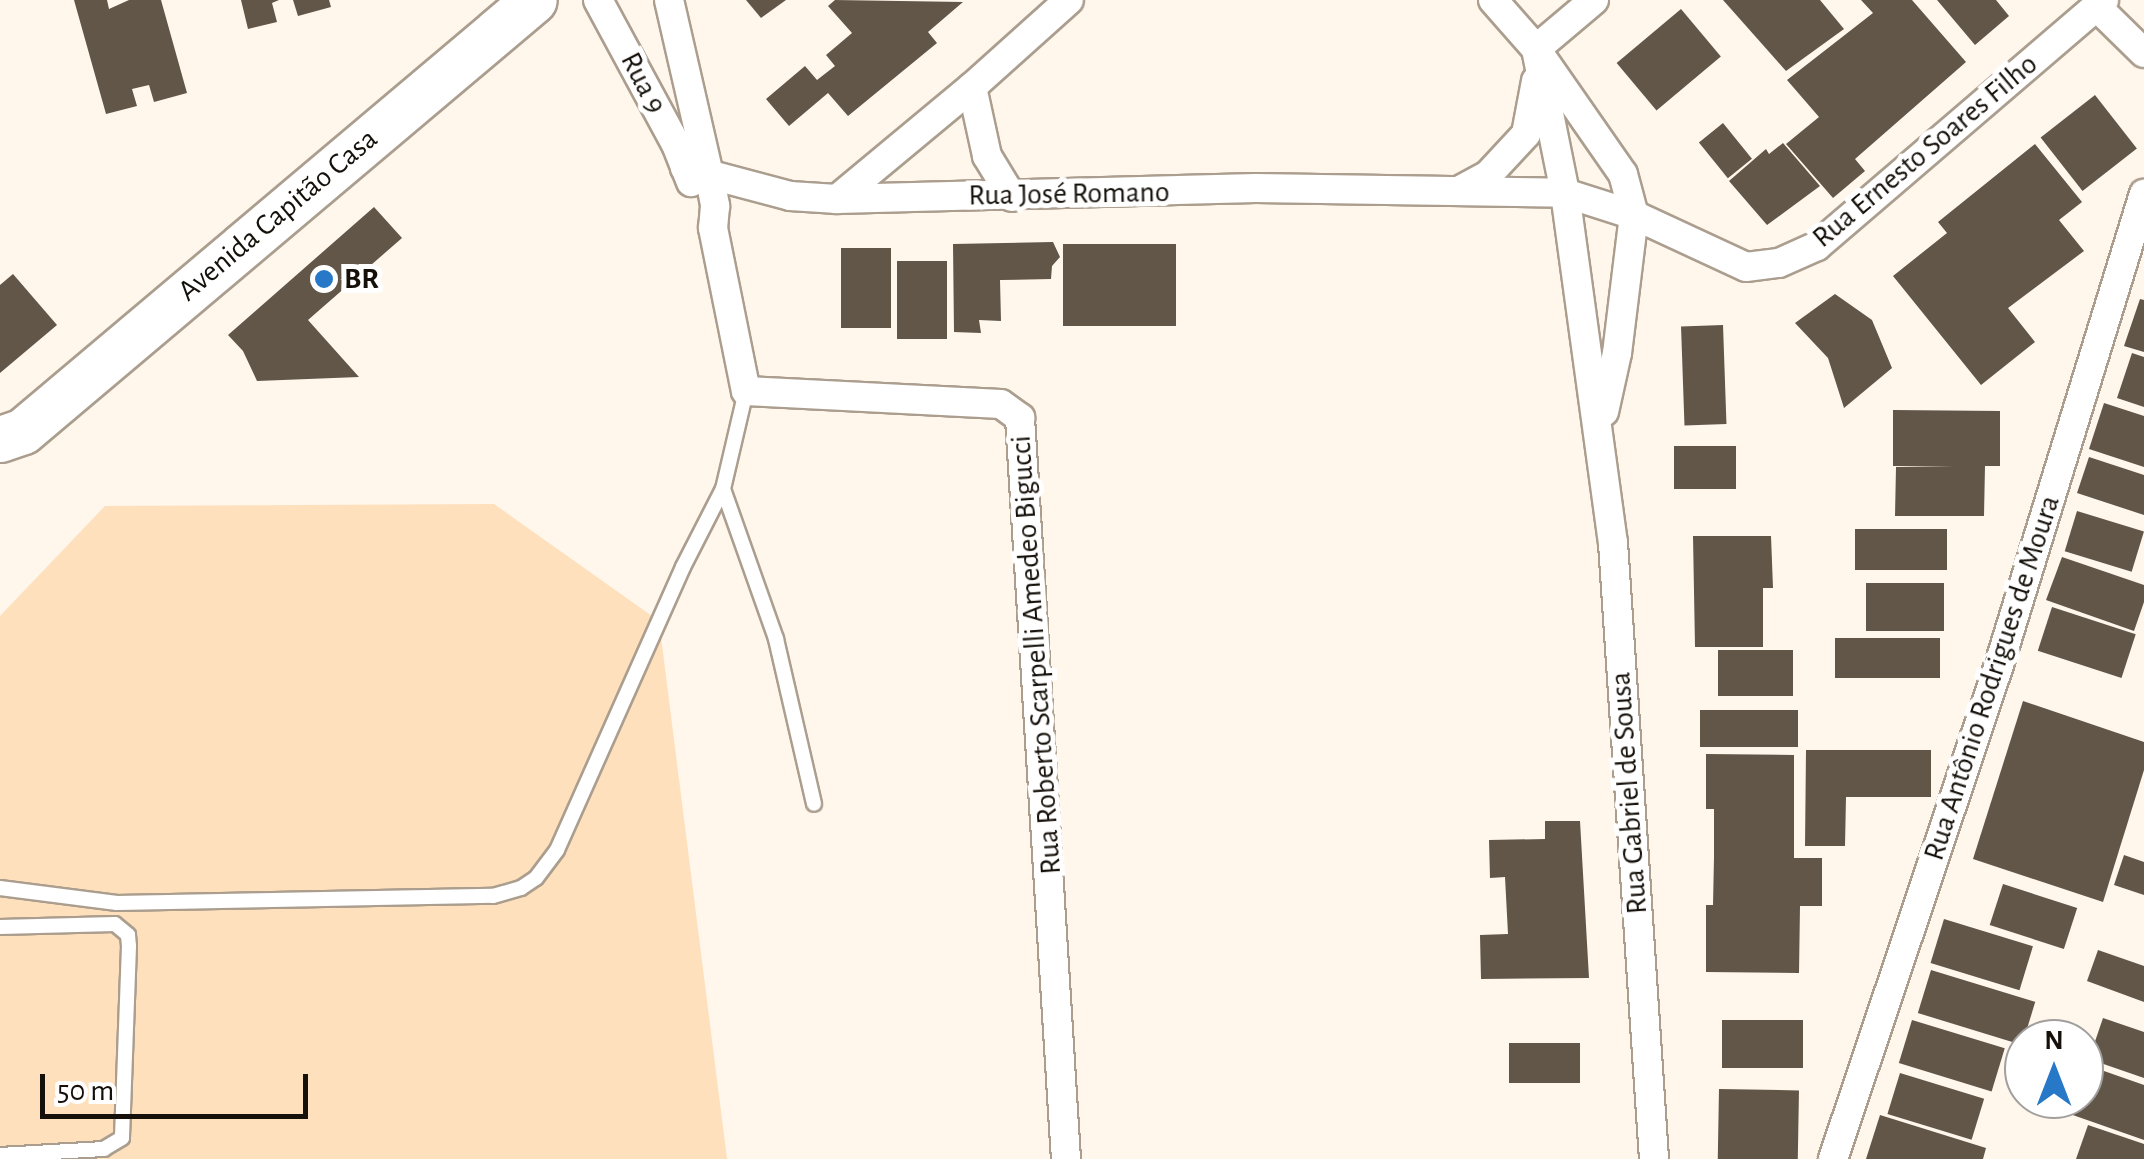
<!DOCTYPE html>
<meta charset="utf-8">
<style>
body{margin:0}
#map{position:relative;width:2144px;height:1159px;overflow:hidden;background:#fff6ec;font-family:"Alegreya Sans",sans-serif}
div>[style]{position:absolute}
.green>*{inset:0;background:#fee0bc}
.building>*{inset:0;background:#625648;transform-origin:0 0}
.roads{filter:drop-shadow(2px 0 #ab9e8e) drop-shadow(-2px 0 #ab9e8e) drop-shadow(0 2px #ab9e8e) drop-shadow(0 -2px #ab9e8e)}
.service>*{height:14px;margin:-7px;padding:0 7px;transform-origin:7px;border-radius:7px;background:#fff}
.minor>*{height:28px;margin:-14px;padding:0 14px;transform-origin:14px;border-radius:14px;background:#fff}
.primary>*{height:45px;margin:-22.5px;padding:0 22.5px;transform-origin:22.5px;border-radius:22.5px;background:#fff}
.dots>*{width:28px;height:28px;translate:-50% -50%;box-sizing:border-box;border:5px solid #fff;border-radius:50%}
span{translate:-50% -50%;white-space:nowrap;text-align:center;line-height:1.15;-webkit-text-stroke:10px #fff;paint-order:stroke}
.street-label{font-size:30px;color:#15100a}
.poi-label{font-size:30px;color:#15100a;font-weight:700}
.left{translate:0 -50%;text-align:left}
.north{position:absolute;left:2004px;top:1019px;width:100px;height:100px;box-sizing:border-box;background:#fff;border:2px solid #a19f9d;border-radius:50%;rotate:0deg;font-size:28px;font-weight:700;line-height:40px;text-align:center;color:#15100a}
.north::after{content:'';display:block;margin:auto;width:35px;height:45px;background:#2778c7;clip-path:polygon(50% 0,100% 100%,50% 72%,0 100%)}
.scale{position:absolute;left:40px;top:1074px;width:268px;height:45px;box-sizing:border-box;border:5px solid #15100a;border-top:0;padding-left:12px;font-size:30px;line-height:35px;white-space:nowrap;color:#15100a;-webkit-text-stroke:8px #fff;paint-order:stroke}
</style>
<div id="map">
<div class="green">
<div style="clip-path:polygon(494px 504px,659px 621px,727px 1159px,0 1159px,0 616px,105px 506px)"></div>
</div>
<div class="building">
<div style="clip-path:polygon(74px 0,107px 0,109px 9px,129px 0,161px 0,187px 93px,154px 102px,149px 85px,132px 89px,137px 106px,106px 114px)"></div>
<div style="clip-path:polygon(241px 0,279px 0,272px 3px,277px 22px,248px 29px)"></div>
<div style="clip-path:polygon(293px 0,329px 0,331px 7px,298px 16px)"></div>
<div style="clip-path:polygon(746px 0,786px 0,761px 18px)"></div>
<div style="clip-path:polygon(835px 0,963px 2px,928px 32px,937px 43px,848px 116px,828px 93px,789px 126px,766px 99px,805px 66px,817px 80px,835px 66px,826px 55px,852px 33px,828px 6px)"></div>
<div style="clip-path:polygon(1723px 0,1820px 0,1844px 29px,1786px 71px)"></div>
<div style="clip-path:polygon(1861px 0,1912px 0,1966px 62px,1855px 159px,1865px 171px,1833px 198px,1786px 144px,1819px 117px,1787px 80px,1873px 13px)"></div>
<div style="clip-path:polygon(1937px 0,1996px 0,2009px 16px,1975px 45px)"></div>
<div style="left:1681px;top:9px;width:62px;height:84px;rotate:50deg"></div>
<div style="left:2095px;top:95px;width:68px;height:69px;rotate:52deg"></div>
<div style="left:1723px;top:123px;width:46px;height:31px;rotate:51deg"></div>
<div style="clip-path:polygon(1783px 143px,1820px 186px,1767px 225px,1729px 181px,1766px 149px,1769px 154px)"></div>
<div style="clip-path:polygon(2035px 144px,2082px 202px,2059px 220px,2084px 251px,2008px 308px,2035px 342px,1981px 385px,1893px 276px,1947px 233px,1938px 222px)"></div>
<div style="clip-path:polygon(374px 207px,402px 238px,308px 320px,359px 377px,257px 381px,243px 351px,228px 335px)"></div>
<div style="clip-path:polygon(1053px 242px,1060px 257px,1052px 266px,1051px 279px,1000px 280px,1001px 321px,979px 320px,981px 333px,954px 332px,953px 244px)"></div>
<div style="left:1063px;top:244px;width:113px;height:82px"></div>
<div style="left:841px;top:248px;width:50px;height:80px"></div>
<div style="left:897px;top:261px;width:50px;height:78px"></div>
<div style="clip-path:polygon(13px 274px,57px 325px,0 373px,0 285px)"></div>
<div style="clip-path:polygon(1835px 294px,1872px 320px,1892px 368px,1844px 408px,1828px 358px,1795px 323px)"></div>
<div style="clip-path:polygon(2140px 299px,2144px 300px,2144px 352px,2124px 346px)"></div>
<div style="left:1723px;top:325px;width:99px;height:42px;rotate:88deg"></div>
<div style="clip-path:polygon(2132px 353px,2144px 357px,2144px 407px,2117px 398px)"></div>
<div style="clip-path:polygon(2104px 403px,2144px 416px,2144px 467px,2089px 449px)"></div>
<div style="clip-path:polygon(1893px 410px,2000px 411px,2000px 466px,1985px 466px,1984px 516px,1895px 516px,1896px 467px,1954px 466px,1893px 466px)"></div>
<div style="left:1674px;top:446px;width:62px;height:43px"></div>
<div style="clip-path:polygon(2089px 457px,2144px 475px,2144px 515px,2077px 493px)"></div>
<div style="left:2077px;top:511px;width:70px;height:42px;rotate:17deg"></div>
<div style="left:1855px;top:529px;width:92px;height:41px"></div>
<div style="clip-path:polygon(1693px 536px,1771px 536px,1773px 588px,1763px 588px,1763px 647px,1695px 647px)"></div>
<div style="clip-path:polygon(2062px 557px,2144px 585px,2144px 602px,2134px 631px,2046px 600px)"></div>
<div style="left:1866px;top:583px;width:78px;height:48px"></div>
<div style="left:2052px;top:607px;width:88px;height:46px;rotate:18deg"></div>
<div style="left:1835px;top:638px;width:105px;height:40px"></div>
<div style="left:1718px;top:650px;width:75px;height:46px"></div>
<div style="clip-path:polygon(2023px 701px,2144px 742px,2144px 770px,2103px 902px,1973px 859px)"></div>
<div style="left:1700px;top:710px;width:98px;height:37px"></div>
<div style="clip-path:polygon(1806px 750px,1931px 750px,1931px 797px,1846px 797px,1845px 846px,1805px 846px)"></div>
<div style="clip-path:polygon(1706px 754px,1794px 755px,1794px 858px,1822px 858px,1822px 906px,1800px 906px,1799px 973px,1706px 972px,1706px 905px,1713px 905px,1714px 857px,1714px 809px,1706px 809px)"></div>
<div style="clip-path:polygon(1545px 821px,1580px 821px,1589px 978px,1481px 979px,1480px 935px,1508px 934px,1505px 877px,1490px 878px,1489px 840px,1545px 839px)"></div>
<div style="clip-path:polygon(2124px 855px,2144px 862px,2144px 895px,2114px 885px)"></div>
<div style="left:2003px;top:884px;width:78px;height:43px;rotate:18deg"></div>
<div style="left:1944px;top:919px;width:93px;height:46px;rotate:17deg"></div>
<div style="clip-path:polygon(2098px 950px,2144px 966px,2144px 1002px,2087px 981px)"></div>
<div style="left:1931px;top:970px;width:109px;height:45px;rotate:17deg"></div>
<div style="clip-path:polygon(2103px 1018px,2144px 1032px,2144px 1078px,2089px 1059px)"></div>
<div style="left:1722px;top:1020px;width:81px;height:48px"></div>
<div style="left:1912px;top:1020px;width:97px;height:45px;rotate:17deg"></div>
<div style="left:1509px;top:1043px;width:71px;height:40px"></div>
<div style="clip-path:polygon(2084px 1064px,2144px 1085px,2144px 1140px,2050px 1107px,2053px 1099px,2084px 1099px)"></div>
<div style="left:1900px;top:1073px;width:88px;height:43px;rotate:17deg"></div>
<div style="left:1719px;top:1089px;width:80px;height:70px;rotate:1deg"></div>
<div style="clip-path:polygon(1880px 1115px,1986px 1148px,1983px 1159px,1866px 1159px)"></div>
<div style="clip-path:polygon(2088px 1125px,2144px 1144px,2144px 1159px,2076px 1159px)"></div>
</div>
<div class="roads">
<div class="service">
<div style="left:723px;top:489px;width:159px;rotate:70.5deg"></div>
<div style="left:776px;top:639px;width:169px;rotate:77deg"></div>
<div style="left:0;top:888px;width:118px;rotate:7.3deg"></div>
<div style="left:117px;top:903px;width:376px;rotate:-1.1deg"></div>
<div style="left:493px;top:896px;width:29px;rotate:-16deg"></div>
<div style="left:521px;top:888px;width:18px;rotate:-34deg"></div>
<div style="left:536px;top:878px;width:35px;rotate:-53deg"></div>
<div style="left:557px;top:850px;width:310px;rotate:-66deg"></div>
<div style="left:683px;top:567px;width:88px;rotate:-62.9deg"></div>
<div style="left:723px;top:489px;width:101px;rotate:-76.8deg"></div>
<div style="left:0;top:927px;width:115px;rotate:-1.5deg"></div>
<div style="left:115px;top:924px;width:17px;rotate:40deg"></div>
<div style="left:128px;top:935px;width:11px;rotate:85deg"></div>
<div style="left:129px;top:946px;width:192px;rotate:92.1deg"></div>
<div style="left:122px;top:1138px;width:21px;rotate:149deg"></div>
<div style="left:104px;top:1149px;width:104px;rotate:176.7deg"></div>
</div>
<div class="minor">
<div style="left:598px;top:0;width:164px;rotate:61.6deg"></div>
<div style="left:676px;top:144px;width:41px;rotate:68.5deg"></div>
<div style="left:669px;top:0;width:179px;rotate:77.1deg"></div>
<div style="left:709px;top:174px;width:33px;rotate:79deg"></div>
<div style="left:715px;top:206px;width:22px;rotate:95deg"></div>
<div style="left:713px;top:228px;width:166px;rotate:78.6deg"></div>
<div style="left:746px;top:391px;width:255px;rotate:2.9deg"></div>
<div style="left:1001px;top:404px;width:24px;rotate:36deg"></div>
<div style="left:1020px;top:418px;width:742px;rotate:86.45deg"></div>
<div style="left:1493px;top:0;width:65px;rotate:48.7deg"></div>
<div style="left:1536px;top:49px;width:152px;rotate:55.2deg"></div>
<div style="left:1623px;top:174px;width:42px;rotate:75deg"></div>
<div style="left:1634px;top:215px;width:139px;rotate:97deg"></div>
<div style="left:1617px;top:353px;width:60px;rotate:102.4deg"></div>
<div style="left:2096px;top:6px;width:67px;rotate:44.4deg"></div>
<div style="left:1536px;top:49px;width:147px;rotate:78.6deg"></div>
<div style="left:1565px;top:193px;width:353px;rotate:82.2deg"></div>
<div style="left:1613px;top:543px;width:617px;rotate:86.19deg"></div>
<div style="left:1536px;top:49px;width:76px;rotate:-40.2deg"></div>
<div style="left:972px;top:87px;width:71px;rotate:77.7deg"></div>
<div style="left:987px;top:156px;width:48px;rotate:58.6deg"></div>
<div style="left:685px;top:168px;width:109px;rotate:14.9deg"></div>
<div style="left:790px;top:196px;width:47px;rotate:3.7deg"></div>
<div style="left:837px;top:199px;width:419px;rotate:-1.5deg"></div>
<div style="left:1256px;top:188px;width:309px;rotate:0.9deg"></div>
<div style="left:1565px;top:193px;width:72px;rotate:17.7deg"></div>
<div style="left:1634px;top:215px;width:123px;rotate:24.9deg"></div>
<div style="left:1746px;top:267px;width:33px;rotate:-7deg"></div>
<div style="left:1779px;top:263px;width:42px;rotate:-24.1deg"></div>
<div style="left:1817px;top:246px;width:378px;rotate:-40.6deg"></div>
<div style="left:1460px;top:190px;width:32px;rotate:-28deg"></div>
<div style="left:1488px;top:175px;width:56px;rotate:-47.2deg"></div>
<div style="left:1526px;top:134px;width:54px;rotate:-79.3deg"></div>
<div style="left:837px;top:199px;width:175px;rotate:-39.7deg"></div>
<div style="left:972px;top:87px;width:130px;rotate:-41.9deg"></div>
<div style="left:1833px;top:1159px;width:521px;rotate:-71.43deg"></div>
<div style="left:1999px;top:665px;width:493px;rotate:-72.9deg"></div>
</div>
<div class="primary">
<div style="left:0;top:439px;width:24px;rotate:-19deg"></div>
<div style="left:23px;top:431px;width:668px;rotate:-40.15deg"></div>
</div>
</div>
<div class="dots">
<div style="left:324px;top:279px;background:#2778c7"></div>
</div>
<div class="street-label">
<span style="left:643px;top:83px;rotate:63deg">Rua 9</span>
<span style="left:1925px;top:151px;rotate:-40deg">Rua Ernesto Soares Filho</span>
<span style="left:1069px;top:194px;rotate:-1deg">Rua José Romano</span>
<span style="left:278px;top:215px;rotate:-40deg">Avenida Capitão Casa</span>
<span style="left:1036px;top:655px;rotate:-94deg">Rua Roberto Scarpelli Amedeo Bigucci</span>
<span style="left:1992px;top:678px;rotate:-72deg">Rua Antônio Rodrigues de Moura</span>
<span style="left:1629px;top:793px;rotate:-94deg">Rua Gabriel de Sousa</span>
</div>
<div class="poi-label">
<span class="left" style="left:344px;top:279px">BR</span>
</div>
<div class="north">N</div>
<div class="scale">50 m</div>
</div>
